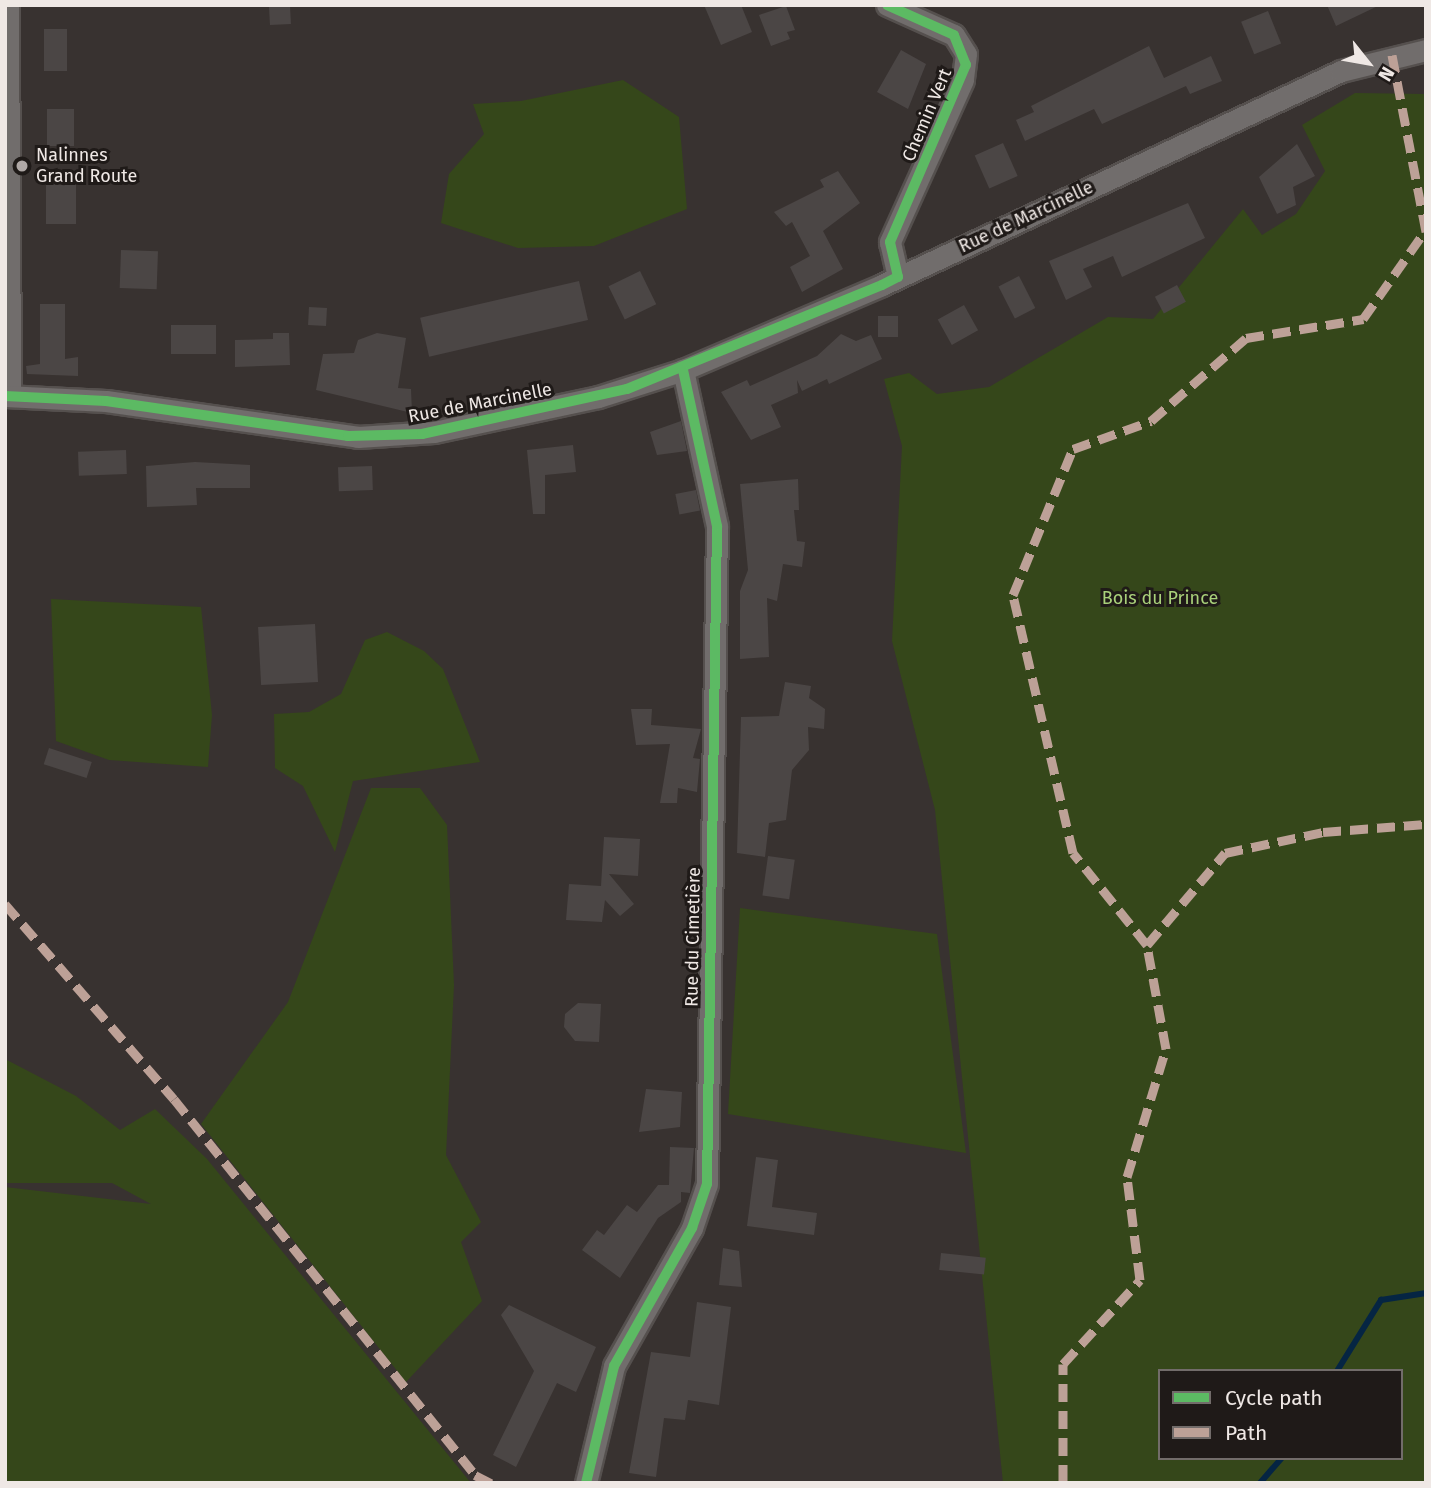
<!DOCTYPE html>
<meta charset="utf-8">
<style>
body{margin:0}
#map{position:relative;width:1431px;height:1488px;overflow:hidden;background:#383230;font-family:"Fira Sans",sans-serif}
div>[style]{position:absolute}
.green>*{inset:0;background:#35471a}
.stream>*{height:6px;margin:-3px;padding:0 3px;transform-origin:3px;border-radius:3px;background:#052543}
.building>*{inset:0;background:#4b4645;transform-origin:0 0}
.roads{filter:drop-shadow(2px 0 #55504e) drop-shadow(-2px 0 #55504e) drop-shadow(0 2px #55504e) drop-shadow(0 -2px #55504e)}
.minor>*{height:21px;margin:-10.5px;padding:0 10.5px;transform-origin:10.5px;border-radius:10.5px;background:#716d6c}
.quiet>*{height:9px;margin-top:-4.5px;transform-origin:0;background:repeating-linear-gradient(90deg,#bda197 0 18px,transparent 0 27px)}
.cycleway>*{height:10px;margin:-5px;padding:0 5px;transform-origin:5px;border-radius:5px;background:#5cba63}
.dots>*{width:19px;height:19px;translate:-50% -50%;box-sizing:border-box;border:4px solid #1f1a18;border-radius:50%}
span{translate:-50% -50%;white-space:nowrap;text-align:center;line-height:1.15;-webkit-text-stroke:6px #1f1a18;paint-order:stroke}
.street-label{font-size:18px;color:#efe8e5}
.poi-label{font-size:18px;color:#efe8e5}
.left{translate:0 -50%;text-align:left}
.park-label{font-size:18px;color:#a9d17a}
.frame{position:absolute;inset:0;border:7px solid #efe8e5;pointer-events:none}
.legend{position:absolute;left:1158px;top:1369px;width:245px;height:91px;box-sizing:border-box;background:#1f1a18;border:2px solid #726c6a;margin:0;padding:9px 12px;list-style:none;font-size:21px;color:#efe8e5}
.legend li{display:flex;align-items:center;gap:14px;height:35px}
.legend b{width:35px;border:2px solid #726c6a}
.north{position:absolute;left:1333px;top:28px;width:70px;height:70px;-webkit-text-stroke:5px #1f1a18;paint-order:stroke;rotate:121deg;font-size:19px;font-weight:700;line-height:28px;text-align:center;color:#efe8e5}
.north::after{content:'';display:block;margin:auto;width:24px;height:32px;background:#efe8e5;clip-path:polygon(50% 0,100% 100%,50% 72%,0 100%)}
</style>
<div id="map">
<div class="green">
<div style="clip-path:polygon(623px 80px,679px 117px,687px 209px,594px 246px,518px 248px,441px 223px,449px 174px,484px 134px,473px 104px,521px 101px)"></div>
<div style="clip-path:polygon(evenodd,1355px 93px,1424px 94px,1426px 1483px,1003px 1483px,935px 810px,892px 641px,902px 446px,884px 379px,909px 373px,937px 394px,989px 387px,1108px 317px,1153px 319px,1243px 209px,1262px 235px,1296px 214px,1325px 171px,1302px 125px,1355px 93px,1160px 1371px,1401px 1371px,1401px 1458px,1160px 1458px,1160px 1371px)"></div>
<div style="clip-path:polygon(51px 599px,201px 607px,212px 715px,208px 767px,109px 760px,56px 741px)"></div>
<div style="clip-path:polygon(387px 632px,424px 651px,443px 669px,480px 762px,353px 781px,335px 852px,303px 786px,275px 768px,274px 714px,309px 712px,341px 694px,365px 640px)"></div>
<div style="clip-path:polygon(371px 788px,420px 788px,447px 825px,454px 985px,446px 1155px,481px 1222px,461px 1242px,482px 1301px,406px 1382px,201px 1124px,288px 1002px)"></div>
<div style="clip-path:polygon(740px 908px,937px 934px,966px 1153px,728px 1114px)"></div>
<div style="clip-path:polygon(5px 1059px,76px 1096px,120px 1130px,155px 1109px,207px 1159px,471px 1483px,5px 1483px,5px 1187px,151px 1204px,112px 1183px,5px 1183px)"></div>
</div>
<div class="stream">
<div style="left:1337px;top:1371px;width:84px;rotate:-58.2deg"></div>
<div style="left:1381px;top:1300px;width:46px;rotate:-8.8deg"></div>
<div style="left:1260px;top:1483px;width:33px;rotate:-49deg"></div>
</div>
<div class="building">
<div style="clip-path:polygon(704px 5px,741px 5px,752px 32px,721px 45px)"></div>
<div style="clip-path:polygon(1327px 5px,1380px 5px,1336px 26px)"></div>
<div style="left:290px;top:6px;width:18px;height:21px;rotate:87deg"></div>
<div style="clip-path:polygon(786px 6px,795px 30px,787px 32px,790px 39px,771px 46px,759px 15px)"></div>
<div style="left:1268px;top:11px;width:35px;height:29px;rotate:68deg"></div>
<div style="left:44px;top:29px;width:23px;height:42px"></div>
<div style="clip-path:polygon(1149px 46px,1164px 78px,1211px 56px,1222px 81px,1190px 94px,1186px 86px,1102px 124px,1094px 109px,1025px 141px,1016px 120px,1034px 112px,1031px 106px)"></div>
<div style="clip-path:polygon(901px 50px,926px 64px,908px 109px,877px 92px)"></div>
<div style="left:47px;top:109px;width:27px;height:37px"></div>
<div style="left:1003px;top:143px;width:36px;height:31px;rotate:66deg"></div>
<div style="clip-path:polygon(1297px 144px,1315px 176px,1293px 187px,1296px 205px,1277px 214px,1259px 177px)"></div>
<div style="clip-path:polygon(838px 171px,860px 203px,823px 231px,843px 269px,802px 292px,790px 267px,810px 256px,792px 222px,786px 226px,774px 212px,824px 187px,820px 180px)"></div>
<div style="left:46px;top:178px;width:30px;height:46px"></div>
<div style="clip-path:polygon(1188px 203px,1205px 238px,1122px 277px,1113px 256px,1083px 269px,1092px 287px,1066px 300px,1049px 261px)"></div>
<div style="left:121px;top:250px;width:37px;height:38px;rotate:2deg"></div>
<div style="left:640px;top:271px;width:37px;height:35px;rotate:64deg"></div>
<div style="left:1019px;top:276px;width:36px;height:23px;rotate:63deg"></div>
<div style="left:579px;top:281px;width:40px;height:163px;rotate:77deg"></div>
<div style="left:1177px;top:285px;width:19px;height:25px;rotate:62deg"></div>
<div style="clip-path:polygon(40px 304px,65px 304px,65px 359px,78px 357px,78px 376px,27px 374px,26px 366px,40px 364px)"></div>
<div style="left:964px;top:305px;width:29px;height:30px;rotate:61deg"></div>
<div style="left:309px;top:307px;width:18px;height:18px;rotate:3deg"></div>
<div style="left:878px;top:316px;width:20px;height:21px"></div>
<div style="left:216px;top:325px;width:29px;height:45px;rotate:90deg"></div>
<div style="clip-path:polygon(273px 333px,289px 333px,290px 365px,235px 367px,235px 340px,273px 339px)"></div>
<div style="clip-path:polygon(377px 333px,406px 338px,398px 388px,411px 389px,412px 413px,316px 390px,323px 354px,354px 353px,358px 340px)"></div>
<div style="clip-path:polygon(841px 334px,856px 341px,871px 335px,882px 359px,829px 384px,827px 379px,802px 391px,797px 380px,798px 393px,771px 405px,781px 427px,751px 440px,721px 392px,747px 380px,750px 386px,817px 356px)"></div>
<div style="clip-path:polygon(681px 421px,687px 451px,657px 455px,650px 432px)"></div>
<div style="clip-path:polygon(573px 445px,576px 472px,545px 475px,545px 514px,533px 514px,527px 450px)"></div>
<div style="left:126px;top:450px;width:24px;height:48px;rotate:88deg"></div>
<div style="clip-path:polygon(195px 462px,250px 465px,250px 488px,196px 488px,197px 505px,147px 507px,146px 466px)"></div>
<div style="left:372px;top:466px;width:24px;height:34px;rotate:88deg"></div>
<div style="clip-path:polygon(798px 479px,799px 510px,794px 510px,797px 541px,805px 542px,802px 567px,783px 564px,777px 601px,767px 598px,769px 657px,740px 659px,740px 591px,748px 570px,740px 484px)"></div>
<div style="left:696px;top:490px;width:21px;height:21px;rotate:79deg"></div>
<div style="left:315px;top:624px;width:58px;height:57px;rotate:87deg"></div>
<div style="clip-path:polygon(785px 682px,811px 686px,809px 698px,825px 709px,824px 729px,808px 727px,809px 750px,792px 770px,786px 820px,769px 823px,765px 857px,737px 853px,741px 717px,779px 716px)"></div>
<div style="clip-path:polygon(631px 709px,652px 709px,651px 725px,701px 729px,693px 758px,700px 759px,697px 792px,678px 788px,677px 803px,660px 803px,670px 744px,636px 745px)"></div>
<div style="left:49px;top:748px;width:45px;height:17px;rotate:18deg"></div>
<div style="clip-path:polygon(604px 837px,640px 839px,638px 876px,609px 874px,634px 904px,620px 916px,605px 900px,602px 922px,566px 920px,569px 884px,601px 886px)"></div>
<div style="left:768px;top:856px;width:27px;height:40px;rotate:8deg"></div>
<div style="clip-path:polygon(578px 1003px,601px 1004px,599px 1042px,575px 1041px,564px 1027px,565px 1014px)"></div>
<div style="clip-path:polygon(646px 1089px,682px 1092px,680px 1127px,639px 1132px)"></div>
<div style="clip-path:polygon(670px 1147px,694px 1148px,690px 1193px,681px 1192px,681px 1202px,658px 1218px,620px 1278px,582px 1250px,597px 1230px,604px 1235px,627px 1205px,637px 1212px,658px 1185px,669px 1185px)"></div>
<div style="clip-path:polygon(756px 1157px,778px 1160px,772px 1207px,817px 1213px,814px 1235px,747px 1226px)"></div>
<div style="clip-path:polygon(723px 1248px,739px 1251px,742px 1287px,719px 1285px)"></div>
<div style="left:941px;top:1253px;width:45px;height:17px;rotate:6deg"></div>
<div style="clip-path:polygon(697px 1302px,731px 1307px,719px 1405px,688px 1400px,685px 1420px,664px 1418px,656px 1477px,629px 1473px,651px 1352px,690px 1357px)"></div>
<div style="clip-path:polygon(509px 1305px,596px 1347px,576px 1392px,557px 1383px,516px 1467px,493px 1455px,534px 1371px,501px 1315px)"></div>
</div>
<div class="roads">
<div class="minor">
<div style="left:8px;top:5px;width:391px;rotate:89.7deg"></div>
<div style="left:887px;top:5px;width:73px;rotate:24.1deg"></div>
<div style="left:954px;top:35px;width:22px;rotate:58deg"></div>
<div style="left:966px;top:54px;width:26px;rotate:97deg"></div>
<div style="left:963px;top:80px;width:178px;rotate:114.3deg"></div>
<div style="left:890px;top:242px;width:36px;rotate:77deg"></div>
<div style="left:5px;top:396px;width:101px;rotate:2.8deg"></div>
<div style="left:106px;top:401px;width:255px;rotate:8.1deg"></div>
<div style="left:358px;top:437px;width:76px;rotate:-3.8deg"></div>
<div style="left:434px;top:432px;width:168px;rotate:-12deg"></div>
<div style="left:598px;top:397px;width:89px;rotate:-17.6deg"></div>
<div style="left:683px;top:370px;width:216px;rotate:-23.1deg"></div>
<div style="left:882px;top:285px;width:506px;rotate:-25deg"></div>
<div style="left:1341px;top:71px;width:88px;rotate:-13.9deg"></div>
<div style="left:586px;top:1483px;width:120px;rotate:-76.5deg"></div>
<div style="left:614px;top:1366px;width:159px;rotate:-60.5deg"></div>
<div style="left:692px;top:1228px;width:46px;rotate:-71.2deg"></div>
<div style="left:707px;top:1184px;width:658px;rotate:-89.13deg"></div>
<div style="left:717px;top:526px;width:160px;rotate:-102.3deg"></div>
</div>
</div>
<div class="quiet">
<div style="left:1392px;top:55px;width:180px;rotate:79.1deg"></div>
<div style="left:5px;top:904px;width:258px;rotate:49.1deg"></div>
<div style="left:174px;top:1099px;width:482px;rotate:51.3deg"></div>
<div style="left:475px;top:1475px;width:18px;rotate:27deg"></div>
<div style="left:1147px;top:945px;width:121px;rotate:-49.7deg"></div>
<div style="left:1225px;top:853px;width:100px;rotate:-12.1deg"></div>
<div style="left:1323px;top:832px;width:103px;rotate:-4.4deg"></div>
<div style="left:1063px;top:1483px;width:119px;rotate:-90deg"></div>
<div style="left:1063px;top:1364px;width:114px;rotate:-47.5deg"></div>
<div style="left:1140px;top:1280px;width:104px;rotate:-97.2deg"></div>
<div style="left:1127px;top:1177px;width:134px;rotate:-73.1deg"></div>
<div style="left:1166px;top:1049px;width:106px;rotate:-100.4deg"></div>
<div style="left:1147px;top:945px;width:118px;rotate:-128.8deg"></div>
<div style="left:1073px;top:853px;width:265px;rotate:-103.1deg"></div>
<div style="left:1013px;top:595px;width:158px;rotate:-67.7deg"></div>
<div style="left:1073px;top:449px;width:83px;rotate:-19.7deg"></div>
<div style="left:1151px;top:421px;width:126px;rotate:-41.1deg"></div>
<div style="left:1246px;top:338px;width:119px;rotate:-9.2deg"></div>
<div style="left:1363px;top:319px;width:108px;rotate:-54.8deg"></div>
</div>
<div class="cycleway">
<div style="left:5px;top:396px;width:101px;rotate:2.8deg"></div>
<div style="left:106px;top:401px;width:245px;rotate:8.2deg"></div>
<div style="left:348px;top:436px;width:74px;rotate:-1.5deg"></div>
<div style="left:422px;top:434px;width:210px;rotate:-12.4deg"></div>
<div style="left:627px;top:389px;width:275px;rotate:-22.2deg"></div>
<div style="left:882px;top:285px;width:18px;rotate:-27deg"></div>
<div style="left:898px;top:277px;width:36px;rotate:-103deg"></div>
<div style="left:890px;top:242px;width:193px;rotate:-66.8deg"></div>
<div style="left:966px;top:65px;width:32px;rotate:-112deg"></div>
<div style="left:954px;top:35px;width:73px;rotate:-155.9deg"></div>
<div style="left:586px;top:1483px;width:120px;rotate:-76.5deg"></div>
<div style="left:614px;top:1366px;width:159px;rotate:-60.5deg"></div>
<div style="left:692px;top:1228px;width:46px;rotate:-71.2deg"></div>
<div style="left:707px;top:1184px;width:658px;rotate:-89.13deg"></div>
<div style="left:717px;top:526px;width:160px;rotate:-102.3deg"></div>
</div>
<div class="dots">
<div style="left:22px;top:166px;background:#afa8a6"></div>
</div>
<div class="street-label">
<span style="left:927px;top:115px;rotate:-67deg">Chemin Vert</span>
<span style="left:1026px;top:217px;rotate:-25deg">Rue de Marcinelle</span>
<span style="left:480px;top:403px;rotate:-11deg">Rue de Marcinelle</span>
<span style="left:693px;top:937px;rotate:-89deg">Rue du Cimetière</span>
</div>
<div class="poi-label">
<span class="left" style="left:36px;top:166px">Nalinnes<br>Grand Route</span>
</div>
<div class="park-label">
<span style="left:1160px;top:598px">Bois du Prince</span>
</div>
<div class="frame"></div>
<ul class="legend">
<li><b style="height:9px;background:#5cba63"></b>Cycle path</li>
<li><b style="height:9px;background:#bda197"></b>Path</li>
</ul>
<div class="north">N</div>
</div>
